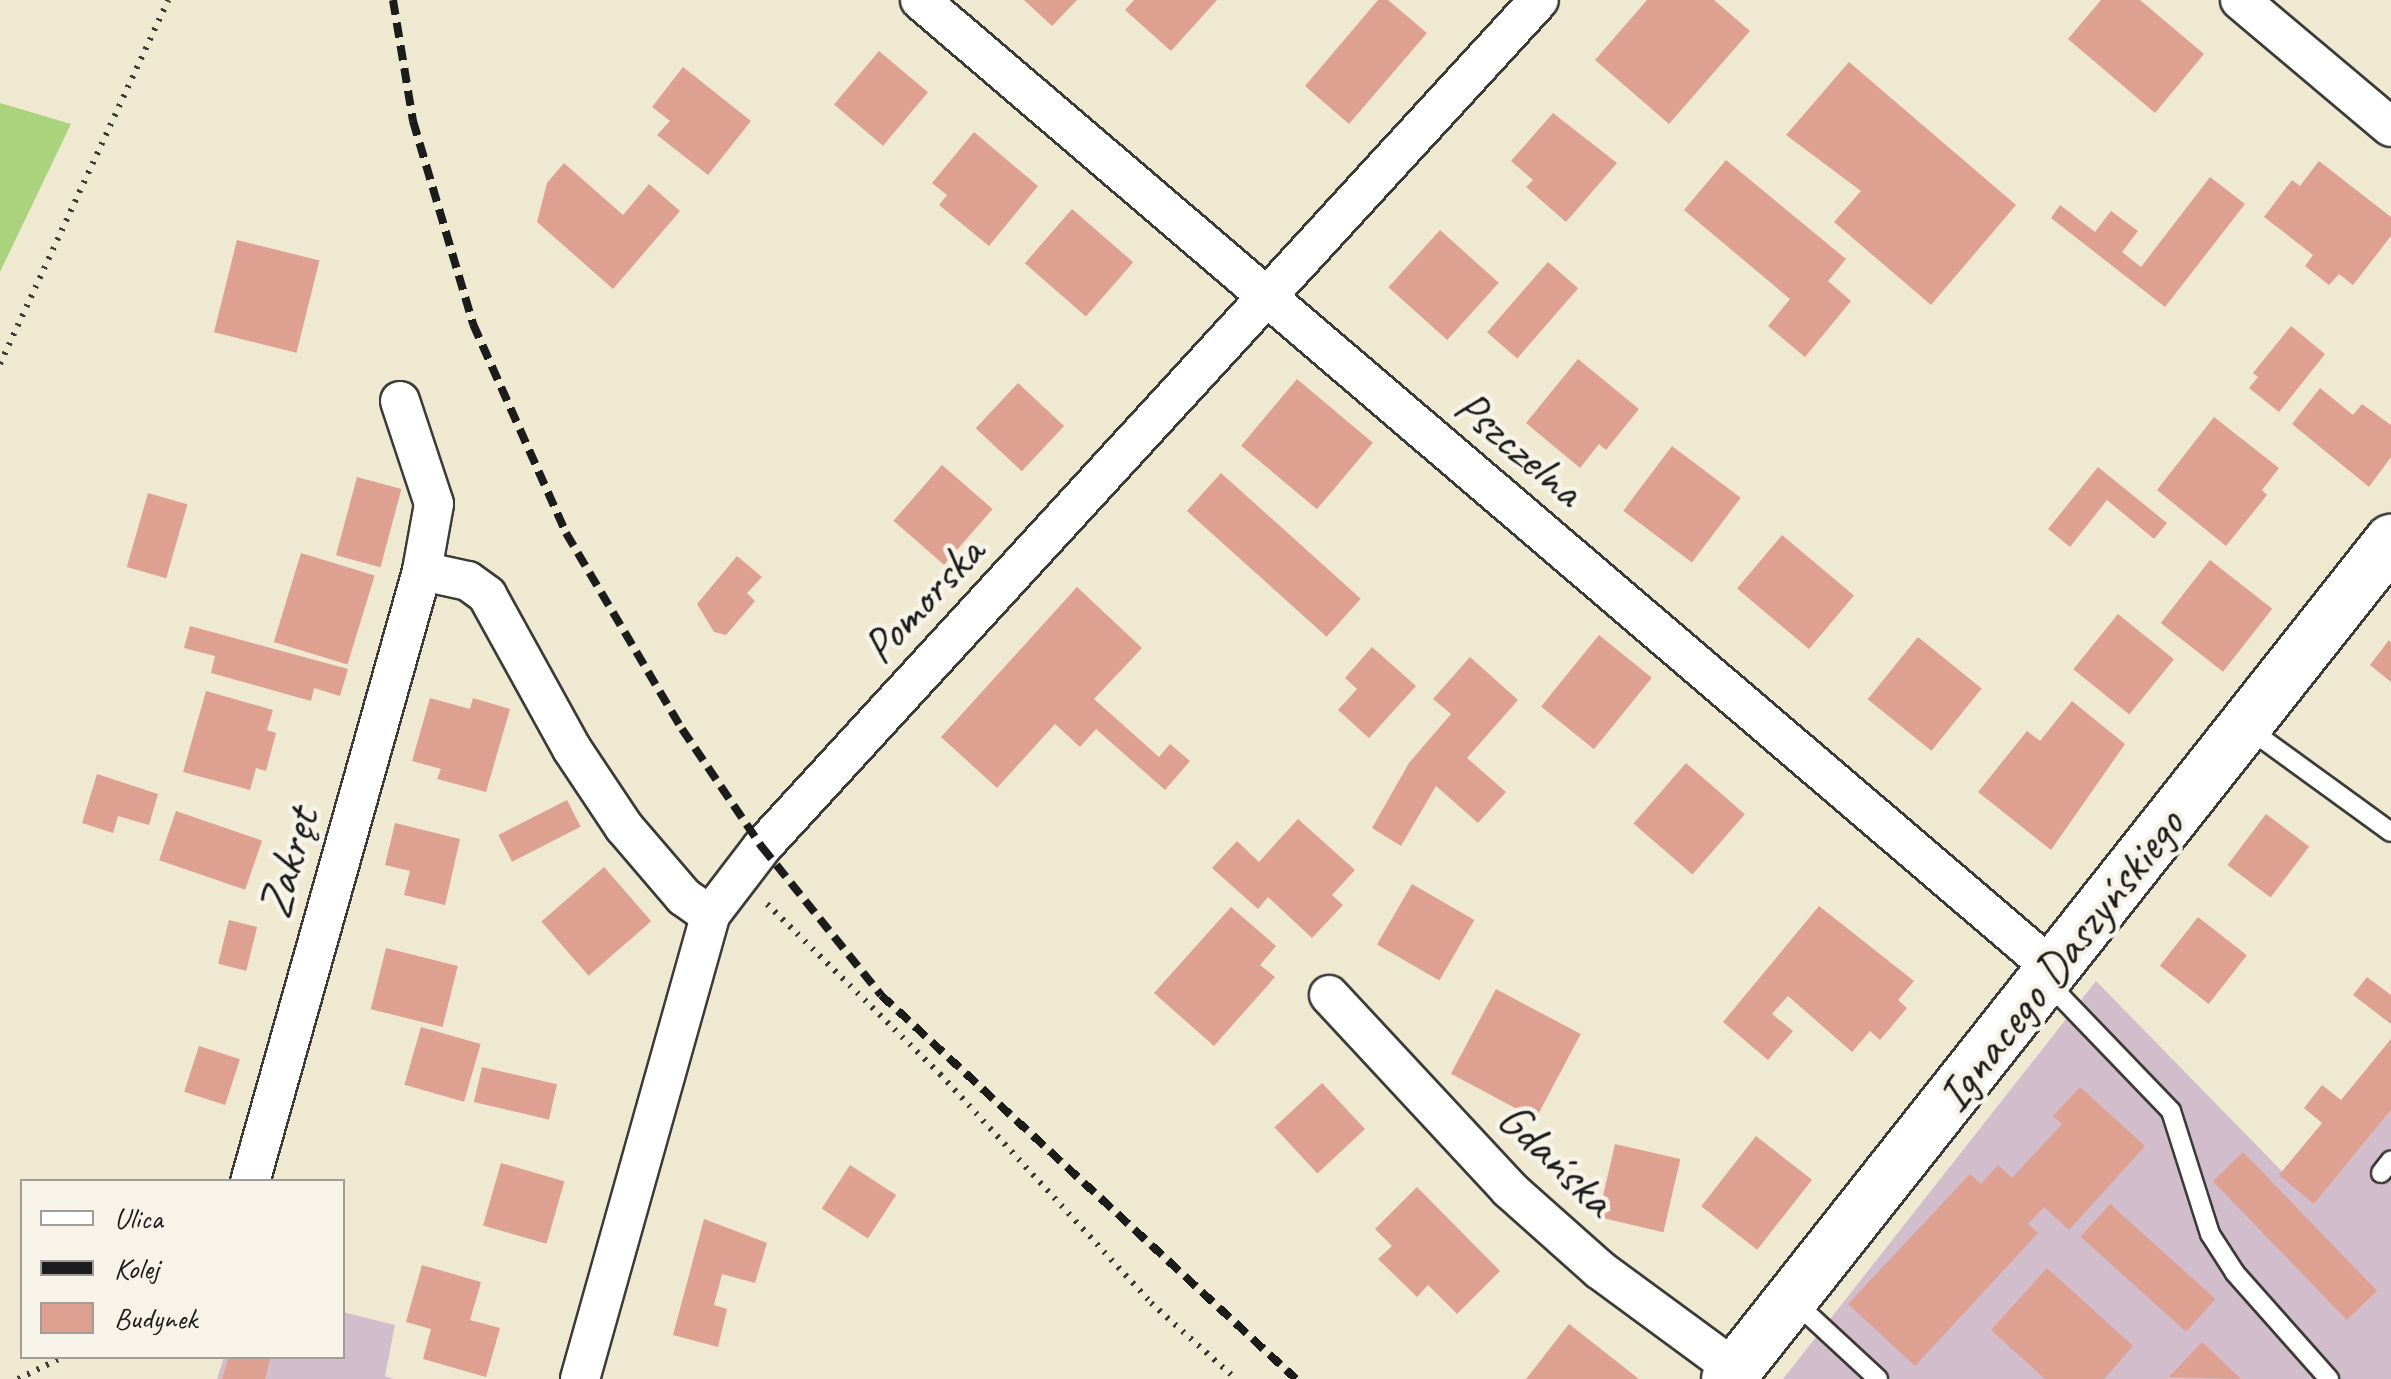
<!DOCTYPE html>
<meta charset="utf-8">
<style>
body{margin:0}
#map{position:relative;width:2391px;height:1379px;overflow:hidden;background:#f0e9d1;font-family:Caveat,sans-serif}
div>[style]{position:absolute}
.industrial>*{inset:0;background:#d1bdcc}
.green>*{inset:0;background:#abd37e}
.building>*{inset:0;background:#dea191;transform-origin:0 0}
.path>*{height:6px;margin-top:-3px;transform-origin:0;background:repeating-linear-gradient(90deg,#3c3b37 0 2.5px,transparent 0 10.5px)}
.roads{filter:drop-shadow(2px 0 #3c3b37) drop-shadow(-2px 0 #3c3b37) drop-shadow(0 2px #3c3b37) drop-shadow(0 -2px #3c3b37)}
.lane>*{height:18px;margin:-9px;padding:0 9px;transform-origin:9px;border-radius:9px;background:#fff}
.street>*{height:38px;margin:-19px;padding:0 19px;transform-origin:19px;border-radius:19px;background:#fff}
.secondary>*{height:52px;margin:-26px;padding:0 26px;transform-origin:26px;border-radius:26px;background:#fff}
.rail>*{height:8px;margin-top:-4px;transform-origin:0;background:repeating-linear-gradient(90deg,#1c1c1c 0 15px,transparent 0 23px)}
span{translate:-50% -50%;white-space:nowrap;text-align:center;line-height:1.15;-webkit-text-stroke:9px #f7f3e8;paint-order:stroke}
.street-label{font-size:48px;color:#1c1c1c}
.legend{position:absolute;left:20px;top:1179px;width:325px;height:180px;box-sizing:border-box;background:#f7f3e8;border:2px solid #9f9d96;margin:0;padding:12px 18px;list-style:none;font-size:30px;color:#1c1c1c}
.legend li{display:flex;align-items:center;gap:20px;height:50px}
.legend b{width:50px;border:2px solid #9f9d96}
</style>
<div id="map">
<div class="industrial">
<div style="clip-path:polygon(2096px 981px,2314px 1204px,2391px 1110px,2391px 1379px,1783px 1379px)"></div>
<div style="clip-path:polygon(343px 1312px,395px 1325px,385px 1376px,394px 1379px,217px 1379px,224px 1357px,342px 1356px)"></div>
</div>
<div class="green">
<div style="clip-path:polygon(0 103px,71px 124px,0 272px)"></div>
</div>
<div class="building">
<div style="clip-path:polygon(1024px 0,1077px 0,1052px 26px)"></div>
<div style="clip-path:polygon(1134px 0,1217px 0,1171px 51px,1125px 10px)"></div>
<div style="clip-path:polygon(1378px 0,1388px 0,1427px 33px,1349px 124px,1305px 86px)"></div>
<div style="clip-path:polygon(1647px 0,1714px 0,1750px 31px,1669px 124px,1595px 60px)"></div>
<div style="clip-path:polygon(2101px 0,2140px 0,2204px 54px,2155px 113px,2068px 39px)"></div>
<div style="left:879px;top:51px;width:64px;height:70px;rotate:40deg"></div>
<div style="clip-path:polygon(1849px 62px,2016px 205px,1931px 305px,1834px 222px,1861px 191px,1786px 135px)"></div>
<div style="clip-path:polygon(683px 67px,751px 121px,708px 175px,657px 135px,670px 121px,652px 107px)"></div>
<div style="clip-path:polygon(1553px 113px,1617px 163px,1566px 222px,1526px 187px,1533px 180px,1511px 161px)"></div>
<div style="clip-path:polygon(974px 132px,1038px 186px,989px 246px,939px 205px,947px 195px,932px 183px)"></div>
<div style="clip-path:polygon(1726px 160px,1846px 259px,1828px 281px,1851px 301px,1805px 357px,1768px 326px,1790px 299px,1684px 210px)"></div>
<div style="clip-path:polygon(2319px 161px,2391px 217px,2391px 236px,2353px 285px,2339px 274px,2329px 285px,2305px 266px,2313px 255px,2264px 217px,2292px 180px,2300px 186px)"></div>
<div style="clip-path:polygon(564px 163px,623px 215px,649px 184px,680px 211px,613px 289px,537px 222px,547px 183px)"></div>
<div style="clip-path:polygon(2210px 177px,2245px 204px,2165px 307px,2051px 218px,2060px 205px,2095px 232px,2111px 211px,2138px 231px,2122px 252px,2141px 267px)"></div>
<div style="left:1072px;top:209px;width:81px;height:72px;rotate:41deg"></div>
<div style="left:1440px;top:230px;width:79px;height:77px;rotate:42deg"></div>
<div style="left:237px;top:240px;width:85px;height:95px;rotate:14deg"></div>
<div style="left:1548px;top:262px;width:40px;height:93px;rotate:41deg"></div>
<div style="clip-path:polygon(2291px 326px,2325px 354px,2279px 412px,2249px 388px,2258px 377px,2253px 373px)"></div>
<div style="clip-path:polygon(1578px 359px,1639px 409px,1606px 450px,1599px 444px,1580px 468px,1526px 423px)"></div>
<div style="left:1297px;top:379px;width:99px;height:87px;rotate:40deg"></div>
<div style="left:1018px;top:383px;width:63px;height:62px;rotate:43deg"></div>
<div style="clip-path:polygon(2320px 388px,2353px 415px,2362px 404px,2391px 425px,2391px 457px,2369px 487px,2292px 424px)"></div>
<div style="clip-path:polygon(2214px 417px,2279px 468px,2262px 490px,2267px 495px,2226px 546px,2157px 490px)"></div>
<div style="left:1672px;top:446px;width:86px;height:81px;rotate:37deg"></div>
<div style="left:942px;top:465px;width:67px;height:74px;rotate:41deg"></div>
<div style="clip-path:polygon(2098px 467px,2167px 523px,2154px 539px,2107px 500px,2070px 547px,2048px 529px)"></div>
<div style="left:1221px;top:473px;width:188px;height:51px;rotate:42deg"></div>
<div style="left:357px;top:477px;width:46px;height:81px;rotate:15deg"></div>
<div style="left:148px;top:493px;width:41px;height:77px;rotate:16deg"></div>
<div style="left:1782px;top:535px;width:94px;height:70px;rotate:40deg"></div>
<div style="left:301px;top:553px;width:77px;height:93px;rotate:17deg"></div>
<div style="clip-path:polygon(737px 556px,762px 577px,747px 593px,755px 601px,726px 635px,714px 632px,697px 604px)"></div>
<div style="left:2210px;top:560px;width:79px;height:80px;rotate:38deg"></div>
<div style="clip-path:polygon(1077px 587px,1142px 648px,1094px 699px,1159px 757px,1170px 744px,1190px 761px,1165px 790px,1096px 729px,1080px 747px,1055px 724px,997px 788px,941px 737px)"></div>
<div style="left:2118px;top:614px;width:72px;height:71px;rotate:39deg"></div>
<div style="clip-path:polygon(190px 626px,348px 669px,340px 696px,314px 688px,311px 701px,211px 673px,215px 656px,184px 648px)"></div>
<div style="left:1599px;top:635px;width:68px;height:92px;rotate:39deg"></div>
<div style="left:1918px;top:637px;width:82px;height:80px;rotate:39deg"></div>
<div style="clip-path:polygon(2389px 640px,2391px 643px,2391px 682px,2370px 665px)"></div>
<div style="clip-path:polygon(1372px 647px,1416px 686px,1369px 738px,1338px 710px,1357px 689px,1345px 678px)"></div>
<div style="clip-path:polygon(1470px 657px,1518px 700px,1467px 758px,1506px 792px,1478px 823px,1436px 786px,1401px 846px,1372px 828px,1409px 763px,1451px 714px,1433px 699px)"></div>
<div style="clip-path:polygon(206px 691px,273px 710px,267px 730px,276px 733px,266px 771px,256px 768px,250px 790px,183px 772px)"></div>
<div style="clip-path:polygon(430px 698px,470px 709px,473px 698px,510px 709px,486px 792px,437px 779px,441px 769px,412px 761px)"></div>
<div style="clip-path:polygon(2072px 701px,2125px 744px,2051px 850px,1978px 792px,2027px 731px,2040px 741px)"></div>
<div style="left:1686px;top:763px;width:78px;height:80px;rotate:41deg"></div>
<div style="clip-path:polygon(97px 774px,158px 794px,149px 825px,118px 816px,113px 833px,82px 823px)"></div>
<div style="left:567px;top:800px;width:30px;height:77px;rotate:63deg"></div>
<div style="left:176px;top:811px;width:91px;height:52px;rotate:19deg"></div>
<div style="left:2266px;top:814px;width:54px;height:64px;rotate:37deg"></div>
<div style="clip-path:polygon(1298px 819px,1355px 870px,1332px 895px,1343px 905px,1312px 938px,1268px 897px,1258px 909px,1212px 868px,1237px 841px,1259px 862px)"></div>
<div style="clip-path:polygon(395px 823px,460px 839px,445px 905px,404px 895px,410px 871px,385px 865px)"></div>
<div style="left:604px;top:867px;width:72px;height:83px;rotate:49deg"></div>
<div style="left:1412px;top:884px;width:72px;height:70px;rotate:30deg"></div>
<div style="clip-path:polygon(1819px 906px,1914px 981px,1898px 1000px,1907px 1008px,1880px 1040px,1870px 1031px,1852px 1052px,1788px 996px,1772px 1014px,1793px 1031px,1768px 1060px,1723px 1022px)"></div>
<div style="clip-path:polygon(1231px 907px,1276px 946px,1260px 965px,1275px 977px,1214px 1046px,1154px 993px)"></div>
<div style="left:2198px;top:917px;width:62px;height:62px;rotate:38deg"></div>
<div style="left:229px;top:920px;width:29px;height:45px;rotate:14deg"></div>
<div style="left:386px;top:948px;width:74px;height:63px;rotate:14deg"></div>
<div style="clip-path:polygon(2367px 977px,2391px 995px,2391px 1024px,2353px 995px)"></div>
<div style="left:1496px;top:989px;width:96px;height:96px;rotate:28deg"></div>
<div style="left:421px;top:1027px;width:62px;height:60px;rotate:16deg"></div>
<div style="clip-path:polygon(2391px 1039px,2391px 1110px,2314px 1204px,2279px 1175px,2322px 1123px,2304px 1108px,2322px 1085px,2341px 1100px)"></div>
<div style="left:199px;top:1046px;width:43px;height:48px;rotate:18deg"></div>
<div style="left:482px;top:1067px;width:77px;height:36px;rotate:13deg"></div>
<div style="left:1322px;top:1083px;width:63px;height:65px;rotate:47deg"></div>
<div style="clip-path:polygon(2080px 1087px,2145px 1146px,2069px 1230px,2044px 1207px,2028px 1224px,2038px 1233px,1915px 1366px,1848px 1304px,1970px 1174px,1981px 1184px,1998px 1165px,2012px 1178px,2062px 1124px,2053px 1116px)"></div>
<div style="left:1756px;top:1136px;width:71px;height:89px;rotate:38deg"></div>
<div style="left:1615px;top:1144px;width:67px;height:75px;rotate:13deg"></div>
<div style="left:2243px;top:1152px;width:193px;height:42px;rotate:46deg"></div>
<div style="left:501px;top:1163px;width:66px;height:65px;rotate:16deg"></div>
<div style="left:850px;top:1165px;width:55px;height:52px;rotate:33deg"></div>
<div style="clip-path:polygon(1417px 1187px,1500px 1271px,1457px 1314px,1428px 1285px,1417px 1297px,1378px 1259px,1392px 1246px,1375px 1229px)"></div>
<div style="left:2110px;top:1204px;width:142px;height:44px;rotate:42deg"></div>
<div style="clip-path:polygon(704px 1219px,767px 1243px,755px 1283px,722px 1274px,714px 1305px,727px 1309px,718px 1347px,673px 1335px)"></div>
<div style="clip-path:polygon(422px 1265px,481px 1282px,470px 1320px,500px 1328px,486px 1377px,423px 1359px,431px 1329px,406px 1322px)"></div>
<div style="clip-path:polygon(2047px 1268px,2133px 1346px,2104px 1379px,2045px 1379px,1991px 1330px)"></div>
<div style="clip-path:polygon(1569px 1324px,1639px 1379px,1526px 1379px)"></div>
<div style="clip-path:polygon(2202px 1342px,2241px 1379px,2169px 1377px)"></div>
<div style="clip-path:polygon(229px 1356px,271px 1356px,265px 1379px,222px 1379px)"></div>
</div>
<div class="path">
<div style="left:0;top:364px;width:401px;rotate:-65.2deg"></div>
<div style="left:767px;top:904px;width:243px;rotate:44.5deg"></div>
<div style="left:940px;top:1074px;width:311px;rotate:47.3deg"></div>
<div style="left:1151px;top:1303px;width:114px;rotate:41.8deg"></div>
<div style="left:18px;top:1379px;width:52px;rotate:-26.1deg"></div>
</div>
<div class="roads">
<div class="lane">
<div style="left:2249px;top:729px;width:175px;rotate:36deg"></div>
<div style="left:2046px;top:981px;width:180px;rotate:46.1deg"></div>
<div style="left:2171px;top:1111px;width:129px;rotate:72.4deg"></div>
<div style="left:2210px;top:1234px;width:46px;rotate:57.3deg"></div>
<div style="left:2235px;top:1273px;width:142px;rotate:48.4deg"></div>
<div style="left:2381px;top:1173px;width:16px;rotate:-52deg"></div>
<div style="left:1796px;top:1303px;width:112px;rotate:42.8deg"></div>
</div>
<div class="street">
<div style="left:920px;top:0;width:1492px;rotate:40.54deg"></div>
<div style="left:2240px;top:0;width:197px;rotate:40.1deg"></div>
<div style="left:400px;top:401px;width:108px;rotate:71.7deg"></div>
<div style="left:434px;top:504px;width:68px;rotate:100.2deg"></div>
<div style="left:1329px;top:995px;width:265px;rotate:47.1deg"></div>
<div style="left:1509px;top:1189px;width:122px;rotate:41.7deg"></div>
<div style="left:1600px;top:1270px;width:167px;rotate:36.3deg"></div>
<div style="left:250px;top:1182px;width:635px;rotate:-74.28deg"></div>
<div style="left:422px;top:571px;width:47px;rotate:12.3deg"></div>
<div style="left:468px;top:581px;width:24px;rotate:36deg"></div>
<div style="left:487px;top:595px;width:176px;rotate:61.1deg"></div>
<div style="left:572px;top:749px;width:94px;rotate:56.3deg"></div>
<div style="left:624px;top:827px;width:92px;rotate:49.4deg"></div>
<div style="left:684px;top:897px;width:32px;rotate:35deg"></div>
<div style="left:580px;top:1379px;width:482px;rotate:-74.3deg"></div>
<div style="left:710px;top:915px;width:86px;rotate:-52.6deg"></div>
<div style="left:762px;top:847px;width:1149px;rotate:-47.47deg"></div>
</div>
<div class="secondary">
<div style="left:1728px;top:1379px;width:1069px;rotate:-51.65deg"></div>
</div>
</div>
<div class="rail">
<div style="left:393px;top:0;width:123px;rotate:80.6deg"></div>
<div style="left:413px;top:121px;width:212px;rotate:73.5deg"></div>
<div style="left:473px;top:324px;width:229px;rotate:66deg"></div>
<div style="left:566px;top:533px;width:228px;rotate:59.4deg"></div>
<div style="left:682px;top:729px;width:143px;rotate:55.9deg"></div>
<div style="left:762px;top:847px;width:190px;rotate:51.2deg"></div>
<div style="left:881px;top:995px;width:565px;rotate:42.78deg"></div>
</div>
<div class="street-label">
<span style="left:1519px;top:448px;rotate:40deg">Pszczelna</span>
<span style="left:923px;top:600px;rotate:-47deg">Pomorska</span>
<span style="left:288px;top:863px;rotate:-74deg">Zakręt</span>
<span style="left:2060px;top:960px;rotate:-52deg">Ignacego Daszyńskiego</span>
<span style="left:1556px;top:1159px;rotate:44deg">Gdańska</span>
</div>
<ul class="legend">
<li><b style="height:12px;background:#fff"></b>Ulica</li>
<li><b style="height:12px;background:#1c1c1c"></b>Kolej</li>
<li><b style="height:28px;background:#dea191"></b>Budynek</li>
</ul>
</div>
